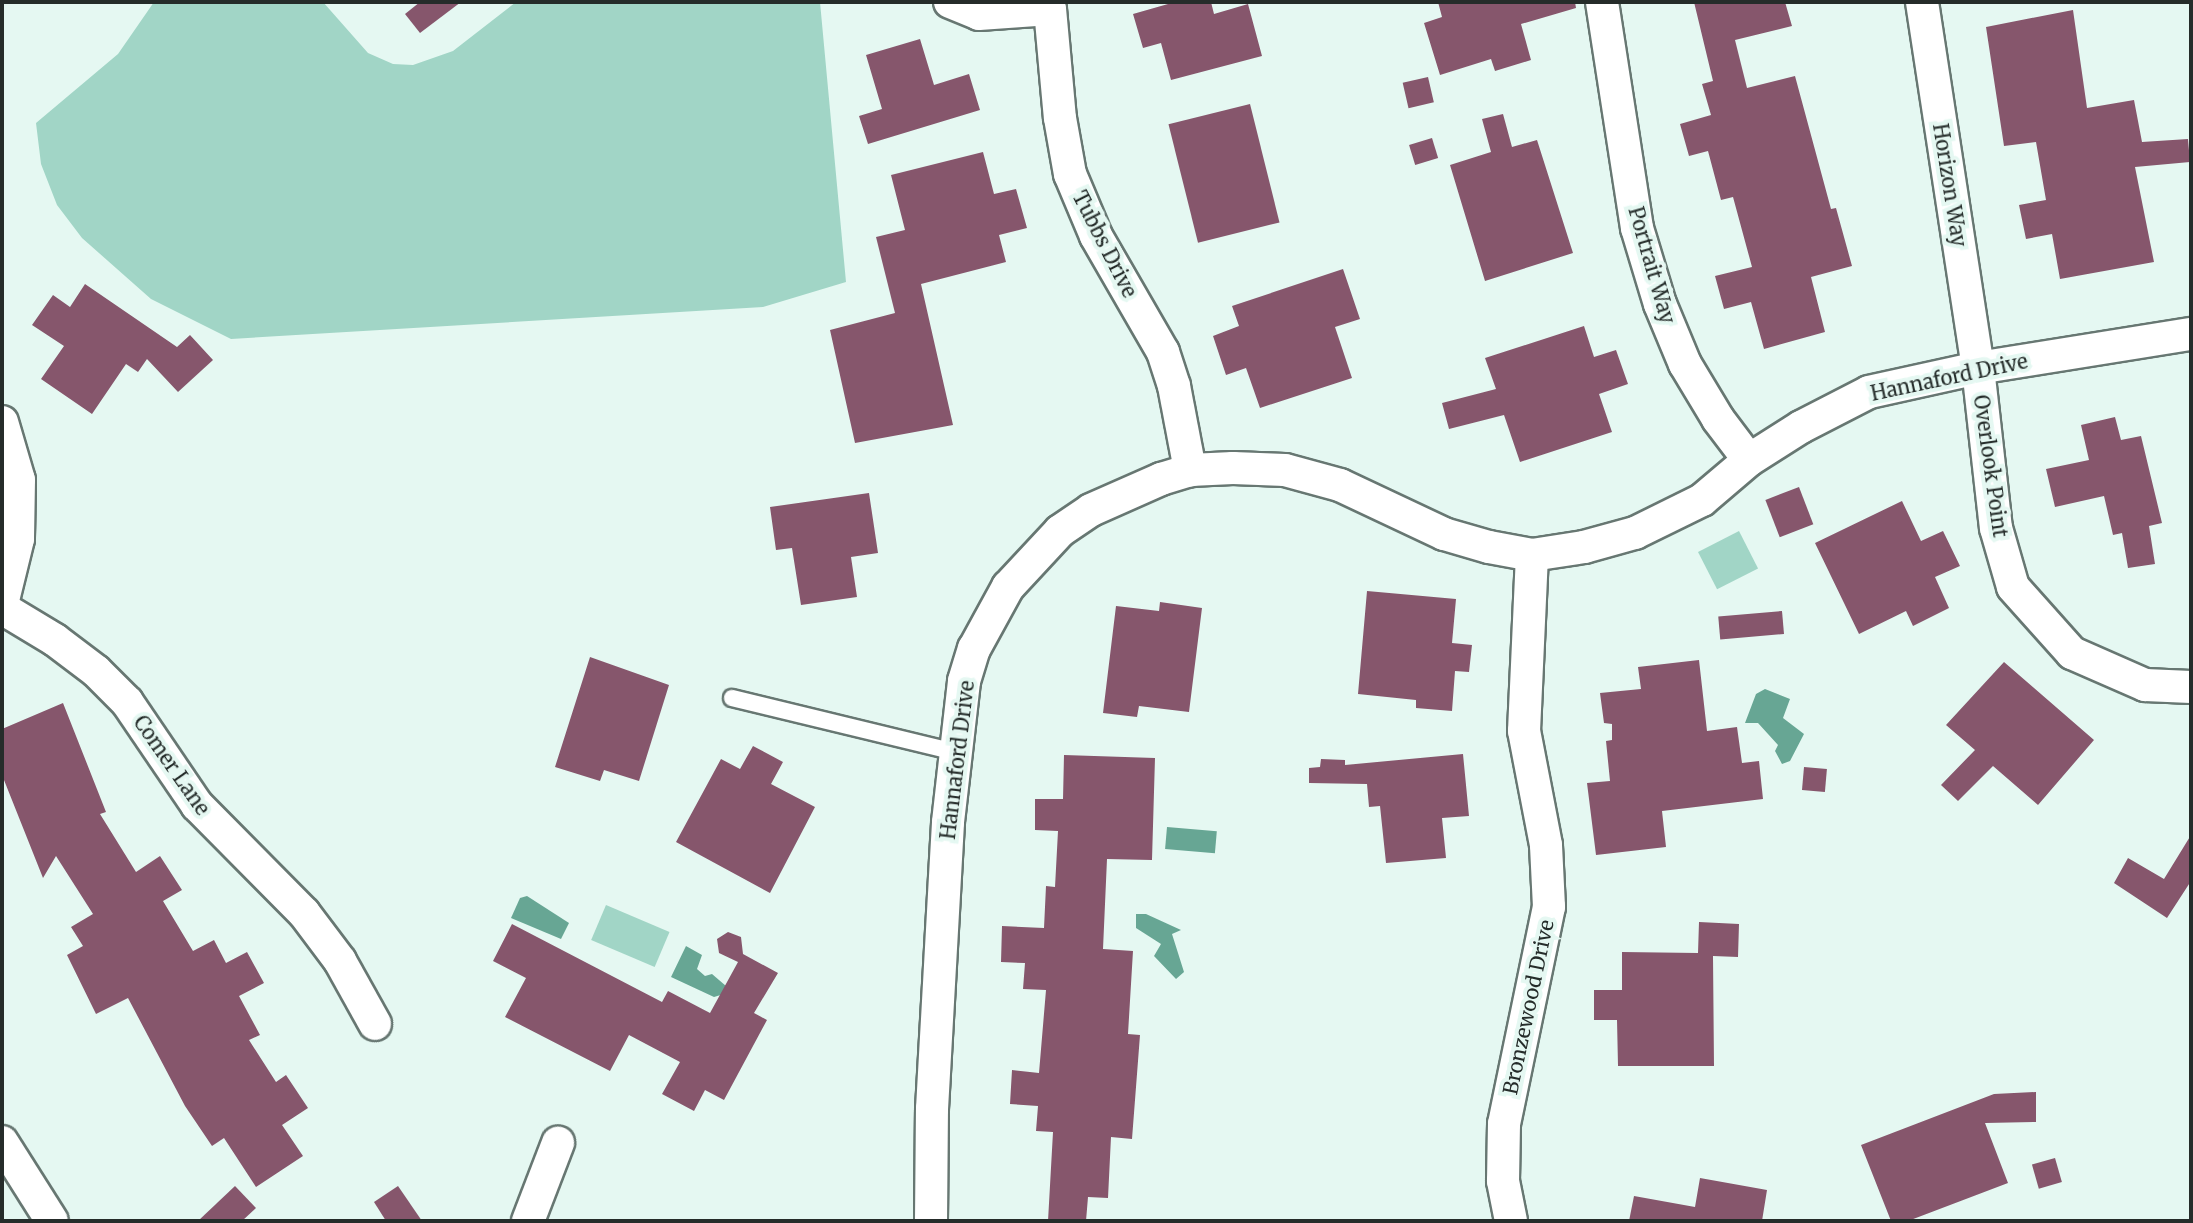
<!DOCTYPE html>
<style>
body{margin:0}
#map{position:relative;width:2193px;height:1223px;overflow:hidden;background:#e5f8f2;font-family:Merriweather,serif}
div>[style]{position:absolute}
.green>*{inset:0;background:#a1d5c6;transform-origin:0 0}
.water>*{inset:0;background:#67a694;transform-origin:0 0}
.building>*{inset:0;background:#86566c;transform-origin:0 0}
.roads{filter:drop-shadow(2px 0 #677772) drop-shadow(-2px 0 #677772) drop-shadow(0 2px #677772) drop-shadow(0 -2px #677772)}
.service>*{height:16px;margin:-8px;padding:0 8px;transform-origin:8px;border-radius:8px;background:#fff}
.minor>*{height:32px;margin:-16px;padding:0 16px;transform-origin:16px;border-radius:16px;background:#fff}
span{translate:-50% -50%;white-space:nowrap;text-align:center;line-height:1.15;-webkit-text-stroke:8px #e5f8f2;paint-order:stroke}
.street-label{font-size:20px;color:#252c2a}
.frame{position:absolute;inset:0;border:4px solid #252c2a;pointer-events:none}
</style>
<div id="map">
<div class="green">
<div style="clip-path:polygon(154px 2px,323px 2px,368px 53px,393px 64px,413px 65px,453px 51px,516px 2px,820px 2px,846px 282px,763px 307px,231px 339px,151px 299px,82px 238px,57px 205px,41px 164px,36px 123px,118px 54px)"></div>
<div style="left:1739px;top:531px;width:42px;height:46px;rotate:63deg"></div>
<div style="left:606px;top:905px;width:69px;height:38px;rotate:23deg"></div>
</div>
<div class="water">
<div style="clip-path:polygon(1765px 689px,1790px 699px,1783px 718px,1804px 734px,1790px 761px,1782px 764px,1775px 751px,1778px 745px,1758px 723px,1745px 723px,1756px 694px)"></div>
<div style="left:1167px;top:827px;width:50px;height:22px;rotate:5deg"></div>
<div style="clip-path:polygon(527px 896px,569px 923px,561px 939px,511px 918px,520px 898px)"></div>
<div style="clip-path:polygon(1136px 914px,1146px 914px,1181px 930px,1172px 934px,1184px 972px,1176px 979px,1154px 956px,1161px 944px,1136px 928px)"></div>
<div style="clip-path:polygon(686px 946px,702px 955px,697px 969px,705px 976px,712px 974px,726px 986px,724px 994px,714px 997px,671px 977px)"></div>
</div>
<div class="building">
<div style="clip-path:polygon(420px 2px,461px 2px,420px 33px,405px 14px)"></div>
<div style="clip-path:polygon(1175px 2px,1211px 2px,1214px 14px,1248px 4px,1262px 56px,1171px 80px,1161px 43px,1143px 48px,1133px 14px)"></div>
<div style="clip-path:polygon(1438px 2px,1575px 2px,1576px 8px,1521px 24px,1531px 60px,1495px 71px,1491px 59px,1440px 75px,1424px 23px,1442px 17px)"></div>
<div style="clip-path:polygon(1694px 2px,1785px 2px,1792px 26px,1735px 40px,1747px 88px,1795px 76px,1831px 209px,1836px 208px,1852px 266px,1811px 277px,1825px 332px,1764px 349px,1751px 302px,1724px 309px,1715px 276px,1752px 267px,1733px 197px,1721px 200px,1708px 151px,1689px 156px,1680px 124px,1711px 115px,1702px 84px,1713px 81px)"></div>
<div style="clip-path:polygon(2073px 10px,2087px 108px,2134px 100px,2142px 142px,2188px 139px,2190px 162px,2135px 167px,2154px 262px,2060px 279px,2052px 234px,2026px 239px,2019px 205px,2046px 200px,2036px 142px,2004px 146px,1986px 27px)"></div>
<div style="clip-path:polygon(920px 39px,934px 85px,969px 74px,980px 110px,868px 144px,859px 116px,882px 109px,866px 55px)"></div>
<div style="left:1428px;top:77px;width:26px;height:26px;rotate:77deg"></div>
<div style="left:1250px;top:104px;width:122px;height:84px;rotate:76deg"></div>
<div style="clip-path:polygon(1503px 114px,1512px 147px,1537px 140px,1573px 253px,1485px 281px,1450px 165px,1491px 152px,1482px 119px)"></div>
<div style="left:1432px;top:138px;width:21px;height:24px;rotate:73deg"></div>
<div style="clip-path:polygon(983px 152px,994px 194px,1016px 189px,1027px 228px,999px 235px,1006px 262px,921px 284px,953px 425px,855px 443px,830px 330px,895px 313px,876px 237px,905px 230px,891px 175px)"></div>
<div style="clip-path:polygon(1343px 269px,1360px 319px,1335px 327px,1352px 378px,1260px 408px,1246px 368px,1226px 375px,1213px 336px,1239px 326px,1232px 306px)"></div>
<div style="clip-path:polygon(85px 284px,177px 347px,190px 335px,213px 360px,178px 392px,147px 359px,138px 372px,126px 364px,92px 414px,41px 379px,64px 346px,32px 325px,53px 295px,70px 307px)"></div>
<div style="clip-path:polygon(1584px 326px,1594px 357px,1616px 350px,1628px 384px,1599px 394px,1612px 432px,1520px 462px,1504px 415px,1449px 429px,1442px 403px,1496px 389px,1485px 358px)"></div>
<div style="clip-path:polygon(2115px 417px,2121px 440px,2141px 436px,2162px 523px,2149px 526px,2155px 564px,2128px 568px,2122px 533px,2113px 535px,2104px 496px,2055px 507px,2046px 469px,2089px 460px,2081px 425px)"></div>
<div style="left:1799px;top:487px;width:40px;height:36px;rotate:69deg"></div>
<div style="clip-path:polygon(869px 493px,878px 553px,851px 557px,857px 597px,801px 605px,792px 548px,776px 550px,770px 507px)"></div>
<div style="clip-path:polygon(1902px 501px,1921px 541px,1943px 531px,1960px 566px,1935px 577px,1949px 608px,1913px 626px,1906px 611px,1859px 634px,1815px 543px)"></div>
<div style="clip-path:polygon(1367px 591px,1456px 599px,1452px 643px,1472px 645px,1469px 672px,1455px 671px,1452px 711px,1416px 708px,1416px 700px,1358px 694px)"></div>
<div style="clip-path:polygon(1160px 602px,1202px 608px,1189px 712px,1139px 706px,1137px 717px,1103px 713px,1116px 606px,1159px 611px)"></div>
<div style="left:1782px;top:611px;width:23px;height:64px;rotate:85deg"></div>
<div style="clip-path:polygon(590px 657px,669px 685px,639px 781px,604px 770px,600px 781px,555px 767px)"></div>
<div style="clip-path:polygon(1699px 660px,1707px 731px,1737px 727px,1742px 763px,1759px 761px,1763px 799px,1662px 811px,1666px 847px,1596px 855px,1587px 783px,1610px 781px,1606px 741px,1612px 740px,1612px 724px,1604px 723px,1600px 693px,1641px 689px,1638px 667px)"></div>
<div style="clip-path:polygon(2004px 662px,2094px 740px,2038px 805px,1993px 766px,1958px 801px,1941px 785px,1975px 750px,1946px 725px)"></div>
<div style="clip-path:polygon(63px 703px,106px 812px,100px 814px,136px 872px,160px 856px,182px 890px,163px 901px,193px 951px,214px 940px,226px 963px,247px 952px,264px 983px,239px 996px,260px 1035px,249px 1040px,276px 1082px,286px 1075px,308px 1108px,282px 1125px,303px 1156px,256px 1187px,224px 1138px,212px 1146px,185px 1106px,128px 998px,96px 1014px,67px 955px,83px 946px,71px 927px,93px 914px,56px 856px,43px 878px,2px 775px,2px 729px)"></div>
<div style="clip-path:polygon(753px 746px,783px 762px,771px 784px,815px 807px,770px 893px,676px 842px,721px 759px,740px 769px)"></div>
<div style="clip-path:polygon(1463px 754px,1469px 816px,1442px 818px,1446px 858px,1386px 863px,1380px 806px,1369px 807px,1367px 784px,1309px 783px,1309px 768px,1320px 767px,1321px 759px,1345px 760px,1345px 765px)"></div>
<div style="clip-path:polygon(1064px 755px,1155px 758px,1152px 860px,1107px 859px,1103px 949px,1133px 951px,1128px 1034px,1140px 1035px,1132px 1139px,1111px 1137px,1108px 1198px,1088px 1197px,1086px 1221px,1048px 1221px,1053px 1132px,1036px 1131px,1038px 1106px,1010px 1104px,1012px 1070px,1039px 1073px,1046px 990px,1023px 989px,1025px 963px,1001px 962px,1002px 926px,1044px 928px,1046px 886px,1055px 887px,1058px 831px,1035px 830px,1035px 799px,1063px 799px)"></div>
<div style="left:1804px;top:767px;width:23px;height:23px;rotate:5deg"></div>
<div style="clip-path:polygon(2191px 835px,2191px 881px,2167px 918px,2114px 883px,2128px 858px,2164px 879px)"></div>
<div style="clip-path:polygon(1699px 922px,1739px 924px,1738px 957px,1713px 956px,1714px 1066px,1618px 1066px,1617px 1020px,1594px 1020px,1594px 990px,1622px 990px,1622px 952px,1698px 953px)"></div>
<div style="clip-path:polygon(512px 924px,662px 1002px,668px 991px,710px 1013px,738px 962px,719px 953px,717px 939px,728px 932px,741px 937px,743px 954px,778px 973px,754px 1013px,767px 1020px,724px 1100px,705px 1090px,694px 1111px,662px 1094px,680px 1062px,629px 1035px,610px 1071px,505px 1017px,526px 978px,493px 961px)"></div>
<div style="clip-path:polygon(2036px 1092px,2036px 1122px,1985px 1123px,2008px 1183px,1908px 1221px,1891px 1221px,1861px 1145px,1994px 1094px)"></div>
<div style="left:2055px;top:1158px;width:25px;height:24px;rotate:74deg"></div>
<div style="clip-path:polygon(1700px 1178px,1767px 1190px,1762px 1221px,1629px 1221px,1634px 1196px,1695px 1207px)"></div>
<div style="clip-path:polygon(235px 1186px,256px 1208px,242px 1221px,198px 1221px)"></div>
<div style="clip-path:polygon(398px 1186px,422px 1221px,386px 1221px,374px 1202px)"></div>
</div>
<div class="roads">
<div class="service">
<div style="left:732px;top:698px;width:229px;rotate:13.6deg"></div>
</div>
<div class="minor">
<div style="left:950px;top:2px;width:31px;rotate:22deg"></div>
<div style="left:979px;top:14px;width:71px;rotate:-4deg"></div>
<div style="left:1050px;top:9px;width:109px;rotate:84.8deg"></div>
<div style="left:1060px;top:118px;width:57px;rotate:79.9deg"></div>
<div style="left:1070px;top:174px;width:67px;rotate:67.2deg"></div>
<div style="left:1096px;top:236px;width:134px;rotate:60deg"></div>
<div style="left:1163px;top:352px;width:36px;rotate:72deg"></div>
<div style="left:1174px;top:386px;width:86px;rotate:79.2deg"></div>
<div style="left:1602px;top:2px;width:229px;rotate:81.2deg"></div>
<div style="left:1637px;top:228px;width:79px;rotate:73.2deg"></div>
<div style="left:1660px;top:304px;width:65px;rotate:67.4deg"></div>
<div style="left:1685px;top:364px;width:64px;rotate:59deg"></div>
<div style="left:1718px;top:419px;width:51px;rotate:52.9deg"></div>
<div style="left:1922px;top:2px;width:370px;rotate:81.3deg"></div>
<div style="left:1978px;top:368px;width:161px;rotate:83.6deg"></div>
<div style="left:1996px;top:528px;width:61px;rotate:73.9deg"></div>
<div style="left:2013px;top:587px;width:89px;rotate:48.2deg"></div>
<div style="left:2072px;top:653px;width:80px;rotate:23.7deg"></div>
<div style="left:2145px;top:685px;width:46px;rotate:2.5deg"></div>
<div style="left:2px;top:422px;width:60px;rotate:73.7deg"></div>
<div style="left:19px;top:480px;width:59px;rotate:91deg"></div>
<div style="left:18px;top:539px;width:67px;rotate:103.8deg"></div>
<div style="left:2px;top:608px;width:62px;rotate:31.1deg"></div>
<div style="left:55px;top:640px;width:51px;rotate:37.1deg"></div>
<div style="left:96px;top:671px;width:44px;rotate:45deg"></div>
<div style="left:127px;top:702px;width:125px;rotate:55.8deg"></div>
<div style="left:197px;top:805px;width:152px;rotate:45.3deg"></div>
<div style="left:304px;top:913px;width:60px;rotate:53.1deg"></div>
<div style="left:340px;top:961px;width:72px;rotate:60.9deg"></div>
<div style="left:2px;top:1142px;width:93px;rotate:57.7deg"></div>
<div style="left:528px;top:1221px;width:84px;rotate:-69deg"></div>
<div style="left:931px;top:1221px;width:112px;rotate:-89.5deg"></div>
<div style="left:932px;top:1109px;width:287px;rotate:-86.8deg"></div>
<div style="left:948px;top:822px;width:142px;rotate:-83.5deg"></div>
<div style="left:964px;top:681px;width:34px;rotate:-73deg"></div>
<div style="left:974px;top:649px;width:71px;rotate:-61.3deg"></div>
<div style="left:1008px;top:587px;width:76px;rotate:-47.1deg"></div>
<div style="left:1060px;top:531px;width:37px;rotate:-34deg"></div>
<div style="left:1091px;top:510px;width:77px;rotate:-23.9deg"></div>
<div style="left:1161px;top:479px;width:30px;rotate:-17deg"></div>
<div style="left:1190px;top:470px;width:43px;rotate:-2.7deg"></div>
<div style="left:1233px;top:468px;width:52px;rotate:2.2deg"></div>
<div style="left:1285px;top:470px;width:57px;rotate:15.3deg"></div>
<div style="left:1340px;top:485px;width:115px;rotate:25.2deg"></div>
<div style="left:1444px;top:534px;width:47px;rotate:16.1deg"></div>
<div style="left:1489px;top:547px;width:44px;rotate:10.5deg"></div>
<div style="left:1532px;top:555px;width:53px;rotate:-8.7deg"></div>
<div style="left:1584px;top:547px;width:53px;rotate:-15.4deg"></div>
<div style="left:1635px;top:533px;width:75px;rotate:-26.2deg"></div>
<div style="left:1702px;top:500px;width:62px;rotate:-40.4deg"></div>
<div style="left:1749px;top:460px;width:62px;rotate:-32.4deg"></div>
<div style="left:1801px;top:427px;width:76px;rotate:-27.2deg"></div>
<div style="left:1869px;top:392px;width:112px;rotate:-12.4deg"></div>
<div style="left:1978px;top:368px;width:216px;rotate:-9.1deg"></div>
<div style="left:1511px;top:1221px;width:41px;rotate:-101.3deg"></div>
<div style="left:1503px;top:1181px;width:57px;rotate:-89deg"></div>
<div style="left:1504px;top:1124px;width:222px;rotate:-78.3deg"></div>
<div style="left:1549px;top:907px;width:62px;rotate:-92.8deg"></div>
<div style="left:1546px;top:845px;width:116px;rotate:-100.9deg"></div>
<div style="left:1524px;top:731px;width:176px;rotate:-87.4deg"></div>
</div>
</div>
<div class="street-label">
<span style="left:1950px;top:185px;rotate:81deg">Horizon Way</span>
<span style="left:1105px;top:244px;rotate:63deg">Tubbs Drive</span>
<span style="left:1652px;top:265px;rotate:74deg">Portrait Way</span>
<span style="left:1949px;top:377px;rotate:-12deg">Hannaford Drive</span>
<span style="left:1991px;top:466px;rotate:82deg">Overlook Point</span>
<span style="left:957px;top:760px;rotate:-83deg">Hannaford Drive</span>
<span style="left:172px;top:765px;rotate:55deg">Comer Lane</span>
<span style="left:1528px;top:1007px;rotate:-78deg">Bronzewood Drive</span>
</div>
<div class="frame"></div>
</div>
